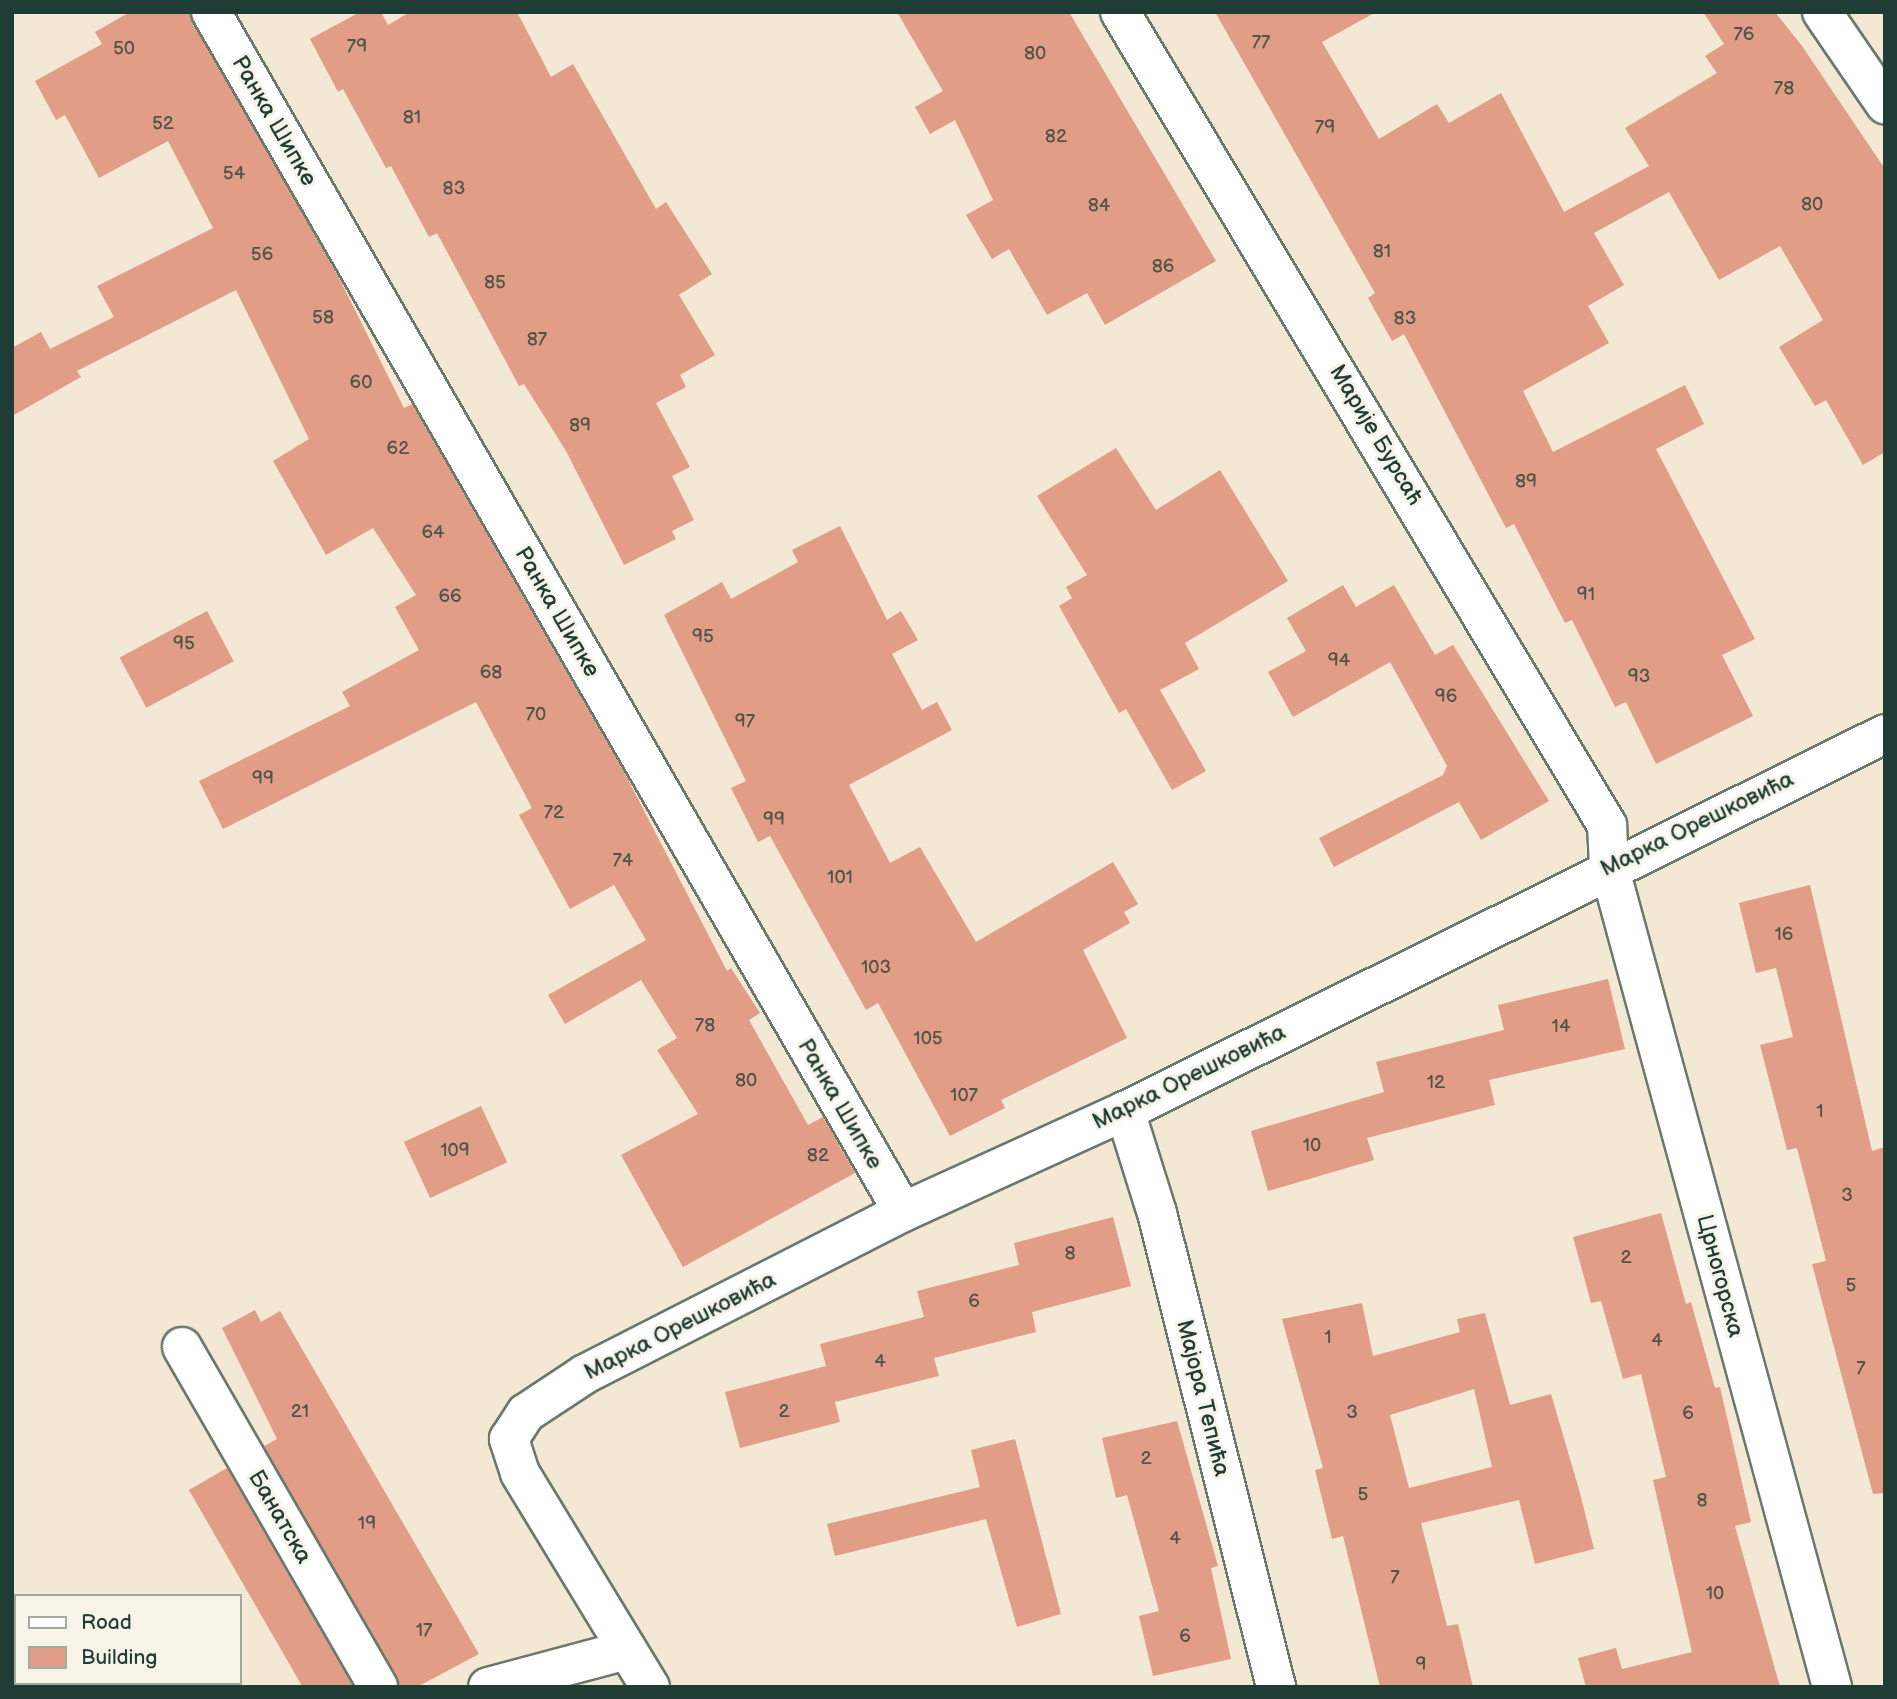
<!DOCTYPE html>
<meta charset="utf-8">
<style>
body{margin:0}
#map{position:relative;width:1897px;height:1699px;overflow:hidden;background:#f2e8d3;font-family:"Balsamiq Sans",sans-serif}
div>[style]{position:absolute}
.building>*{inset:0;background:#e29d87;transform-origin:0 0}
.roads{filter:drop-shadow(2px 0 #69796c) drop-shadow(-2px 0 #69796c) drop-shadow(0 2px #69796c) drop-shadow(0 -2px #69796c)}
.minor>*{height:38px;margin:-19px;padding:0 19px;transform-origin:19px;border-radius:19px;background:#fff}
span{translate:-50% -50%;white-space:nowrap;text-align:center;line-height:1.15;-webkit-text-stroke:6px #f7f3e8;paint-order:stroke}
.number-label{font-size:19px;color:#505549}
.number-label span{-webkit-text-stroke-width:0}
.street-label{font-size:23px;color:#1f3d34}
.frame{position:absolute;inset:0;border:14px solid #1f3d34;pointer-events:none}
.legend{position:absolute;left:14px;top:1594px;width:228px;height:91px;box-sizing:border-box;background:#f7f3e8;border:2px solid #a1aaa0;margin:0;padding:9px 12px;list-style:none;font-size:21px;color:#1f3d34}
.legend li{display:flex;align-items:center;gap:14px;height:35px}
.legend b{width:35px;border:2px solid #a1aaa0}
</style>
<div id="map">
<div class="building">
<div style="clip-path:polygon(130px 12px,189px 12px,338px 276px,404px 408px,412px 404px,623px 770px,727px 971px,731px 968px,760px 1013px,749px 1020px,808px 1125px,823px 1117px,855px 1173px,683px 1267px,621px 1155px,698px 1114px,657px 1050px,677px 1038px,641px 980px,565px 1024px,548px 995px,646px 940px,614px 885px,570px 909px,519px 815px,532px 808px,476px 702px,223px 829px,199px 781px,350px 706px,342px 692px,419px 650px,395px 607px,416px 595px,373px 528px,326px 555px,273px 461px,309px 439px,236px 290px,77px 371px,81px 377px,12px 416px,12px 348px,41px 332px,50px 349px,114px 317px,97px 286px,213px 228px,168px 141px,99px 178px,65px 115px,56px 120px,35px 81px,102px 44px,95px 32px)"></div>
<div style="clip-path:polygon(360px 12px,381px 12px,388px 25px,410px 12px,517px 12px,551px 77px,573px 64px,656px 209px,666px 202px,712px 274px,679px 295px,715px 355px,680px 375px,686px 387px,656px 403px,690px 467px,672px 476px,694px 520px,672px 531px,676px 539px,624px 565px,566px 451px,524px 384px,519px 386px,437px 233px,429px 237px,391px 166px,386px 168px,343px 89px,338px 92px,310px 39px)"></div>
<div style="clip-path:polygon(897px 12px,1069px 12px,1216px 261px,1105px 325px,1087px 293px,1047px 315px,1009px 249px,992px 259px,966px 215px,993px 200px,955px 120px,930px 134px,915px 107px,943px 91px)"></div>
<div style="clip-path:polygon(1215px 12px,1376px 12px,1322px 42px,1379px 139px,1437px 104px,1449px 123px,1501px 93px,1564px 212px,1649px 166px,1625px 128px,1717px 73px,1705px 56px,1724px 44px,1703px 12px,1775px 12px,1802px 46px,1885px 169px,1885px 452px,1863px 465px,1826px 400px,1815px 406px,1779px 347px,1823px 320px,1780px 246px,1719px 280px,1669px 192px,1594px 233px,1624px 285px,1588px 306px,1609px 343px,1523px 391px,1553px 452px,1685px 385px,1704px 424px,1656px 449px,1755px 639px,1722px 655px,1753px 716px,1656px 764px,1626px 702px,1615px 707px,1572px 620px,1565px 623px,1514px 524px,1506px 528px,1404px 334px,1392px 341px,1368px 298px,1375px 293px)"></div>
<div style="clip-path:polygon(1116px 448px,1156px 510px,1220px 470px,1288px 581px,1185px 643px,1199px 669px,1160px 690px,1206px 771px,1172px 790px,1126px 709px,1119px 713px,1059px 606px,1072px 598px,1066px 587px,1087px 575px,1037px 496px)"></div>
<div style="clip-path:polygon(840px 526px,887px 620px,901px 611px,918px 640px,892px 654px,922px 710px,937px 702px,952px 730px,849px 785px,890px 863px,920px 847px,976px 942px,1113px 862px,1138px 904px,1124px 912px,1130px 923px,1083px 950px,1127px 1038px,1001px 1100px,1005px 1108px,950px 1136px,878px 1003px,866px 1010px,770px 836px,758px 842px,731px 788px,746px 781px,664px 615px,722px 582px,731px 599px,798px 562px,792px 550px)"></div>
<div style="clip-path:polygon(1343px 585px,1356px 607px,1394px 585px,1435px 655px,1453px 645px,1549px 801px,1481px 840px,1459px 802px,1334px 867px,1319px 838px,1443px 775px,1447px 766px,1390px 662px,1293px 717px,1268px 672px,1306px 651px,1287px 618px)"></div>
<div style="left:207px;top:611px;width:57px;height:99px;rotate:62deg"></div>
<div style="clip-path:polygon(1810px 885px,1872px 1151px,1885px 1147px,1885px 1493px,1873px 1494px,1812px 1264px,1826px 1261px,1797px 1148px,1787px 1150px,1760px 1045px,1793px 1037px,1776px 968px,1756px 973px,1739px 903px)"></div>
<div style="clip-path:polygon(1608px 979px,1625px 1049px,1489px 1080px,1495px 1105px,1367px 1138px,1374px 1160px,1268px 1191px,1251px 1131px,1384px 1092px,1376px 1062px,1504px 1030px,1498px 1005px)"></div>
<div style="left:481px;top:1106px;width:62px;height:85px;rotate:65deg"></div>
<div style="clip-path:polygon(1661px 1213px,1686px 1304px,1691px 1302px,1715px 1388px,1720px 1387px,1751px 1522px,1735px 1526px,1780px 1687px,1586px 1687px,1578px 1658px,1616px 1648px,1622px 1669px,1692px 1652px,1653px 1480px,1666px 1477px,1641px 1374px,1623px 1379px,1601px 1301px,1591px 1303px,1573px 1237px)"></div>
<div style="clip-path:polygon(1113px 1217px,1131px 1286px,1032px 1312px,1036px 1332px,934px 1358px,939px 1376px,835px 1402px,840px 1422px,740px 1448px,725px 1392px,826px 1366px,820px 1344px,924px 1317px,917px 1291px,1019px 1265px,1014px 1243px)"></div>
<div style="clip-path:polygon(evenodd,1362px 1303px,1373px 1356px,1460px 1332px,1457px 1319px,1485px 1313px,1510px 1405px,1551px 1394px,1580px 1493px,1594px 1549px,1535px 1564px,1519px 1500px,1421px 1523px,1447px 1626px,1458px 1624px,1473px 1687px,1380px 1687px,1343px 1536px,1332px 1539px,1315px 1470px,1323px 1468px,1282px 1319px,1362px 1303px,1474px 1389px,1492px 1467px,1409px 1488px,1390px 1415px,1474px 1389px)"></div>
<div style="clip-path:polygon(255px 1310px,261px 1322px,280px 1311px,479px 1654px,417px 1687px,400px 1687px,264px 1446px,277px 1439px,222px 1328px)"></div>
<div style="clip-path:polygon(1177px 1421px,1218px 1566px,1211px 1568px,1231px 1659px,1153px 1676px,1139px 1616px,1159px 1611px,1127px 1495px,1116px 1498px,1102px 1438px)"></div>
<div style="clip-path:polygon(1015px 1439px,1061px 1614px,1017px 1627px,986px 1519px,835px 1556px,827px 1524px,980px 1487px,971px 1450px)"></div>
<div style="left:227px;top:1468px;width:253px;height:44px;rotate:60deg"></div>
</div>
<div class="roads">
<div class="minor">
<div style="left:211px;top:12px;width:1385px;rotate:60.03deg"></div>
<div style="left:1120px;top:12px;width:948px;rotate:59.08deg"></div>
<div style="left:1607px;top:825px;width:41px;rotate:87.2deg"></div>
<div style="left:1609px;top:866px;width:851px;rotate:74.8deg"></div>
<div style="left:1822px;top:12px;width:112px;rotate:55.6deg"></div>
<div style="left:1125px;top:1111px;width:107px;rotate:72.6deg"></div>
<div style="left:1157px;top:1213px;width:489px;rotate:75.9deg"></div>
<div style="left:182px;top:1347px;width:392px;rotate:60deg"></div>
<div style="left:488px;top:1687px;width:144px;rotate:-14.9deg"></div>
<div style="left:650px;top:1687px;width:250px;rotate:-121.3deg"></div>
<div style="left:520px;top:1473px;width:36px;rotate:-108deg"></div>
<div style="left:509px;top:1439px;width:31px;rotate:-57deg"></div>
<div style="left:526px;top:1413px;width:71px;rotate:-33.5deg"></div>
<div style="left:585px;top:1374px;width:357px;rotate:-27deg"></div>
<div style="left:903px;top:1212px;width:244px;rotate:-24.5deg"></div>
<div style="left:1125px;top:1111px;width:848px;rotate:-26.38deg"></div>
</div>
</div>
<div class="number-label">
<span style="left:1744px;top:35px">76</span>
<span style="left:1261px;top:43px">77</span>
<span style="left:357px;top:47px">79</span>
<span style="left:124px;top:49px">50</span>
<span style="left:1035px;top:54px">80</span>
<span style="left:1784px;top:89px">78</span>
<span style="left:412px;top:118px">81</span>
<span style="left:163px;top:124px">52</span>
<span style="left:1325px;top:128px">79</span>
<span style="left:1056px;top:137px">82</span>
<span style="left:234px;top:174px">54</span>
<span style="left:454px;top:189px">83</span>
<span style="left:1812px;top:205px">80</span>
<span style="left:1099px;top:206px">84</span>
<span style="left:1382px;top:252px">81</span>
<span style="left:262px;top:255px">56</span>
<span style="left:1163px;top:267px">86</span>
<span style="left:495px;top:283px">85</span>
<span style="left:323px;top:318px">58</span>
<span style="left:1405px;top:319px">83</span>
<span style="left:537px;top:340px">87</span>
<span style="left:361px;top:383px">60</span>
<span style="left:580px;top:426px">89</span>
<span style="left:398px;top:449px">62</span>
<span style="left:1526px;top:482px">89</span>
<span style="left:433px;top:533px">64</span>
<span style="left:1586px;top:595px">91</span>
<span style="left:450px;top:597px">66</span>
<span style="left:703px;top:637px">95</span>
<span style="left:184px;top:644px">95</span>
<span style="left:1339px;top:661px">94</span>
<span style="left:491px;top:673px">68</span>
<span style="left:1639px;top:677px">93</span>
<span style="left:1446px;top:697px">96</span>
<span style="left:536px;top:715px">70</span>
<span style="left:745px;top:722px">97</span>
<span style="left:263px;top:779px">99</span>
<span style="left:554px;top:813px">72</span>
<span style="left:774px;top:820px">99</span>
<span style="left:623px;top:861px">74</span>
<span style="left:840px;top:878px">101</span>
<span style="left:1784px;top:935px">16</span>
<span style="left:876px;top:968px">103</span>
<span style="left:705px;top:1026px">78</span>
<span style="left:1561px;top:1027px">14</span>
<span style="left:928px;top:1039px">105</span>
<span style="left:746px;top:1081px">80</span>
<span style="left:1436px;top:1083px">12</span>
<span style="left:964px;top:1096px">107</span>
<span style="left:1820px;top:1112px">1</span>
<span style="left:1312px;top:1146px">10</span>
<span style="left:455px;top:1151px">109</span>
<span style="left:818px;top:1156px">82</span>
<span style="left:1847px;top:1196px">3</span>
<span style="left:1070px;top:1254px">8</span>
<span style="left:1626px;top:1258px">2</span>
<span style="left:1851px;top:1286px">5</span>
<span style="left:974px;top:1302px">6</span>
<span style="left:1328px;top:1338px">1</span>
<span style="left:1657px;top:1341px">4</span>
<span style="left:880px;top:1362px">4</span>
<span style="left:1861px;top:1369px">7</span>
<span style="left:300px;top:1412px">21</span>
<span style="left:784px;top:1412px">2</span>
<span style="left:1352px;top:1413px">3</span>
<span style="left:1688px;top:1414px">6</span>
<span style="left:1146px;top:1459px">2</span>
<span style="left:1363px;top:1495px">5</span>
<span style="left:1702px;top:1501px">8</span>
<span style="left:367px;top:1524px">19</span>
<span style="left:1175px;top:1539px">4</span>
<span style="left:1395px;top:1578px">7</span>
<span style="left:1715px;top:1594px">10</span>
<span style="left:424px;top:1631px">17</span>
<span style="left:1185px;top:1637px">6</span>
<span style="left:1421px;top:1665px">9</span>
</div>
<div class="street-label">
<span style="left:274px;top:121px;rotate:60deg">Ранка Шипке</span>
<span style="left:1376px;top:435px;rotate:59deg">Марије Бурсаћ</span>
<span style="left:557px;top:612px;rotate:60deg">Ранка Шипке</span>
<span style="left:1697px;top:824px;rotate:-26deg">Марка Орешковића</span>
<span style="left:1189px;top:1077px;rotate:-26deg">Марка Орешковића</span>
<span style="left:840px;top:1104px;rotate:60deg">Ранка Шипке</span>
<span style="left:1720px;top:1276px;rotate:75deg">Црногорска</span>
<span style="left:680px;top:1326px;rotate:-27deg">Марка Орешковића</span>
<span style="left:1203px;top:1398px;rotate:76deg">Мајора Тепића</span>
<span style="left:280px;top:1517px;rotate:60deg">Банатска</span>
</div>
<div class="frame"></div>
<ul class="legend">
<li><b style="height:9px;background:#fff"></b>Road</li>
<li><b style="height:19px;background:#e29d87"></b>Building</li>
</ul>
</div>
